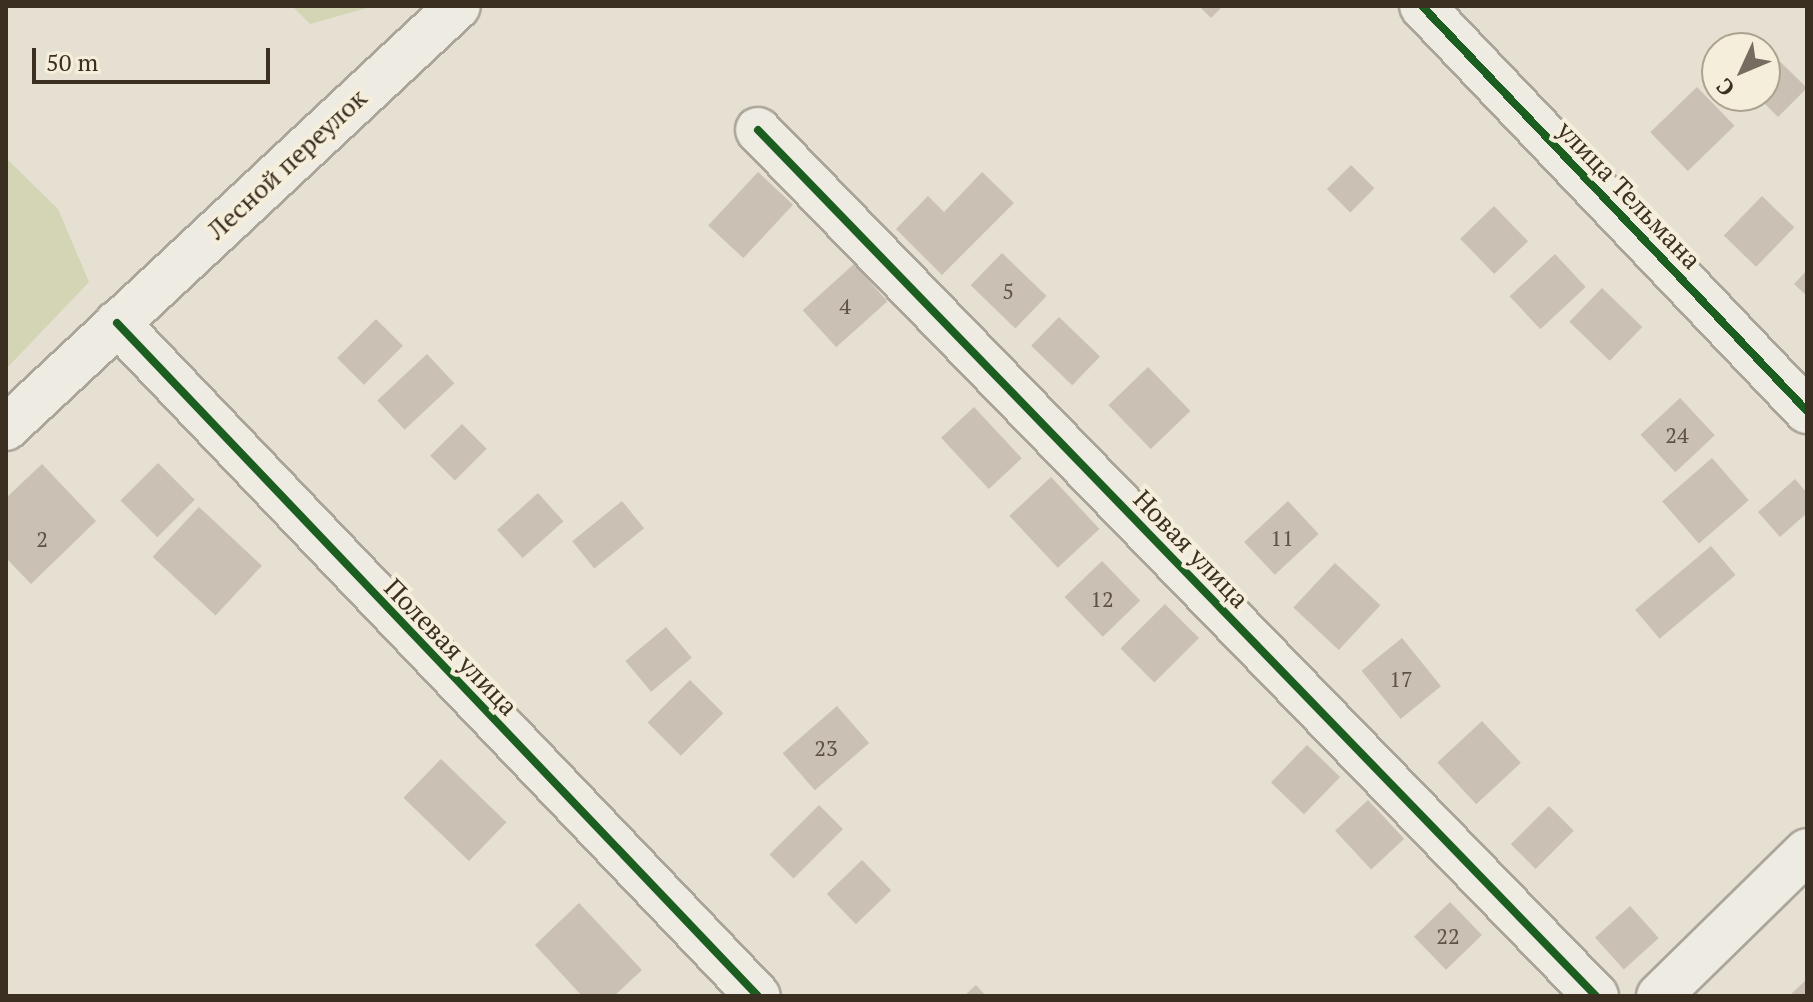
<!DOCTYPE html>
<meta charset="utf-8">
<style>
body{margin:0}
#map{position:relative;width:1813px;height:1002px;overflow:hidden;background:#e5e0d2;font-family:"PT Serif",serif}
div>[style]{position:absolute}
.green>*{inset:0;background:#d3d5b5}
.building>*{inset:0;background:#cac0b3;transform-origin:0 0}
.roads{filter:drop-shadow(2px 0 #aba59a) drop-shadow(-2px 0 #aba59a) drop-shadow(0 2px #aba59a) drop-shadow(0 -2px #aba59a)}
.minor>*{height:44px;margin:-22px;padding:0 22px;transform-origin:22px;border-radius:22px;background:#eeebe3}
.cycleway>*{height:8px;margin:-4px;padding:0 4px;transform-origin:4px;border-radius:4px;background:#1b5e20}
span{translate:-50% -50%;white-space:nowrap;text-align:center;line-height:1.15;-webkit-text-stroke:8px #f5eeda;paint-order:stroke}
.number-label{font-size:22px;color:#5f5346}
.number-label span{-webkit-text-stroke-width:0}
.street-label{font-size:26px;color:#3b2f22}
.frame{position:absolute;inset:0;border:8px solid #3b2f22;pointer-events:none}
.north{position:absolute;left:1701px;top:32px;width:80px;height:80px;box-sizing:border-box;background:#f5eeda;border:2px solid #aba290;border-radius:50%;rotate:226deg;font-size:22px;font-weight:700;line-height:32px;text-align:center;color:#3b2f22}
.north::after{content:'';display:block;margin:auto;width:28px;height:36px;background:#766d60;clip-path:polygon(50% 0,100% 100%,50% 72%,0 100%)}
.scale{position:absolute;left:32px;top:48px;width:238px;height:36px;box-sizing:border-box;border:4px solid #3b2f22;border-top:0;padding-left:10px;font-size:24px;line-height:28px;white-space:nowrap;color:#3b2f22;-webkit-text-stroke:6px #f5eeda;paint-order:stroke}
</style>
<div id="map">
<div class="green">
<div style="clip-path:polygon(292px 6px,374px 6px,310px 24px)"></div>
<div style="clip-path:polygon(6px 158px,58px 209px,89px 282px,6px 369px)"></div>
</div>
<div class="building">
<div style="clip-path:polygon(1199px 6px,1223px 6px,1211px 18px)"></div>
<div style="clip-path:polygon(1757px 39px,1807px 88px,1778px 117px,1757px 96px,1765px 96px,1765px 48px,1747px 48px)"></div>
<div style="left:1697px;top:87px;width:54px;height:65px;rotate:46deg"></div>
<div style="left:1351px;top:165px;width:33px;height:34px;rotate:45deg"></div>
<div style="left:758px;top:172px;width:48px;height:73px;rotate:43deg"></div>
<div style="clip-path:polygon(982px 172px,1014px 203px,942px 275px,896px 229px,928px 196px,944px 212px)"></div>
<div style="left:1762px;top:196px;width:45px;height:55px;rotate:44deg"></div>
<div style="left:1494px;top:206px;width:49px;height:47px;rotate:46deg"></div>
<div style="left:1002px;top:253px;width:62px;height:45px;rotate:44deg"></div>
<div style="left:1555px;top:254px;width:45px;height:62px;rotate:47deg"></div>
<div style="left:854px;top:264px;width:50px;height:69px;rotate:48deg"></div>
<div style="clip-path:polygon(1807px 270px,1807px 296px,1794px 284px)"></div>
<div style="left:1602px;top:288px;width:56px;height:47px;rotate:44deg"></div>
<div style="left:1059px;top:317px;width:57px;height:40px;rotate:44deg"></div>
<div style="left:376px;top:319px;width:38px;height:55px;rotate:45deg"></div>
<div style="left:427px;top:354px;width:40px;height:68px;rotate:47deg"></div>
<div style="left:1148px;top:367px;width:61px;height:55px;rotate:46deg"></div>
<div style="left:1680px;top:398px;width:51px;height:54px;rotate:47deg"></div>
<div style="left:974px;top:407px;width:70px;height:45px;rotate:47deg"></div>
<div style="left:462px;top:424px;width:35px;height:45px;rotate:45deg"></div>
<div style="left:1712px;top:458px;width:56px;height:66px;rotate:49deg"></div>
<div style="left:158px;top:463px;width:52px;height:53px;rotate:45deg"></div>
<div style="clip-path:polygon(42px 464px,96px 521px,31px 584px,6px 558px,6px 498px)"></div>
<div style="left:1051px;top:477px;width:71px;height:57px;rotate:47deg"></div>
<div style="clip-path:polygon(1795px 479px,1807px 493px,1807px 513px,1780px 537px,1758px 512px)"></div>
<div style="left:538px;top:493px;width:38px;height:55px;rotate:48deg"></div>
<div style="left:622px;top:501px;width:35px;height:64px;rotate:51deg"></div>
<div style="left:1288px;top:501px;width:45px;height:60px;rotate:47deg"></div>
<div style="left:199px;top:507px;width:86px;height:68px;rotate:43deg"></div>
<div style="left:1711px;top:546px;width:38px;height:99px;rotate:50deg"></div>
<div style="left:1102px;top:561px;width:55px;height:52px;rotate:46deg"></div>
<div style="left:1335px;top:563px;width:62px;height:61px;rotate:43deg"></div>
<div style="left:1165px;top:604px;width:48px;height:63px;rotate:45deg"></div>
<div style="left:666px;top:627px;width:40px;height:53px;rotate:50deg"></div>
<div style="left:1402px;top:638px;width:62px;height:52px;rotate:51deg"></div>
<div style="left:690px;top:680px;width:47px;height:60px;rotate:45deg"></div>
<div style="left:837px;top:706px;width:49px;height:72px;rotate:49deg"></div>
<div style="left:1482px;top:721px;width:57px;height:61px;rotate:47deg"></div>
<div style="left:1307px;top:745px;width:46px;height:52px;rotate:44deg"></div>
<div style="left:441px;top:759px;width:91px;height:54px;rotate:44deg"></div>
<div style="left:1368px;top:800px;width:53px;height:45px;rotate:47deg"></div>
<div style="left:819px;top:805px;width:34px;height:70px;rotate:45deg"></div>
<div style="left:1549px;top:806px;width:35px;height:54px;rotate:45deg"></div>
<div style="left:862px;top:860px;width:42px;height:49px;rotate:46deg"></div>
<div style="left:1450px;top:902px;width:46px;height:50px;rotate:46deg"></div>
<div style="clip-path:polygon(579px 903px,642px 970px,614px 996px,582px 996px,535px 945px)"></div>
<div style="left:1630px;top:906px;width:43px;height:47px;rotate:48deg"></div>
<div style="clip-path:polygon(1807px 979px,1807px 996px,1789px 996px)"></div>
<div style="clip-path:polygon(976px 985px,986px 996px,964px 996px)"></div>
</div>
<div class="roads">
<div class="minor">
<div style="left:1422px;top:6px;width:559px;rotate:46.45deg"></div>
<div style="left:758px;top:130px;width:1205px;rotate:45.94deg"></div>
<div style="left:117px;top:323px;width:929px;rotate:46.4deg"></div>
<div style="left:6px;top:428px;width:618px;rotate:-43.03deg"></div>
<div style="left:1659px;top:996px;width:207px;rotate:-44.4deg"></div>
</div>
</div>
<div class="cycleway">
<div style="left:1422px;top:6px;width:559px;rotate:46.45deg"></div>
<div style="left:758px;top:130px;width:1205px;rotate:45.94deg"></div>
<div style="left:117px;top:323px;width:929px;rotate:46.4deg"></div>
</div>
<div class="number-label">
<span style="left:1008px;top:291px">5</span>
<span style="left:845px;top:306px">4</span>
<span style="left:1677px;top:435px">24</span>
<span style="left:1282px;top:538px">11</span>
<span style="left:42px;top:539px">2</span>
<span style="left:1102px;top:599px">12</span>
<span style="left:1401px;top:679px">17</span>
<span style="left:826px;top:748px">23</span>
<span style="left:1448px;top:936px">22</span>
</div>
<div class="street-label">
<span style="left:287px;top:164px;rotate:-43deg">Лесной переулок</span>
<span style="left:1629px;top:195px;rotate:46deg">улица Тельмана</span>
<span style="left:1191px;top:549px;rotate:46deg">Новая улица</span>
<span style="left:451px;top:647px;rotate:46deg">Полевая улица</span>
</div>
<div class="frame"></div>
<div class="north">С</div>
<div class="scale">50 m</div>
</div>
